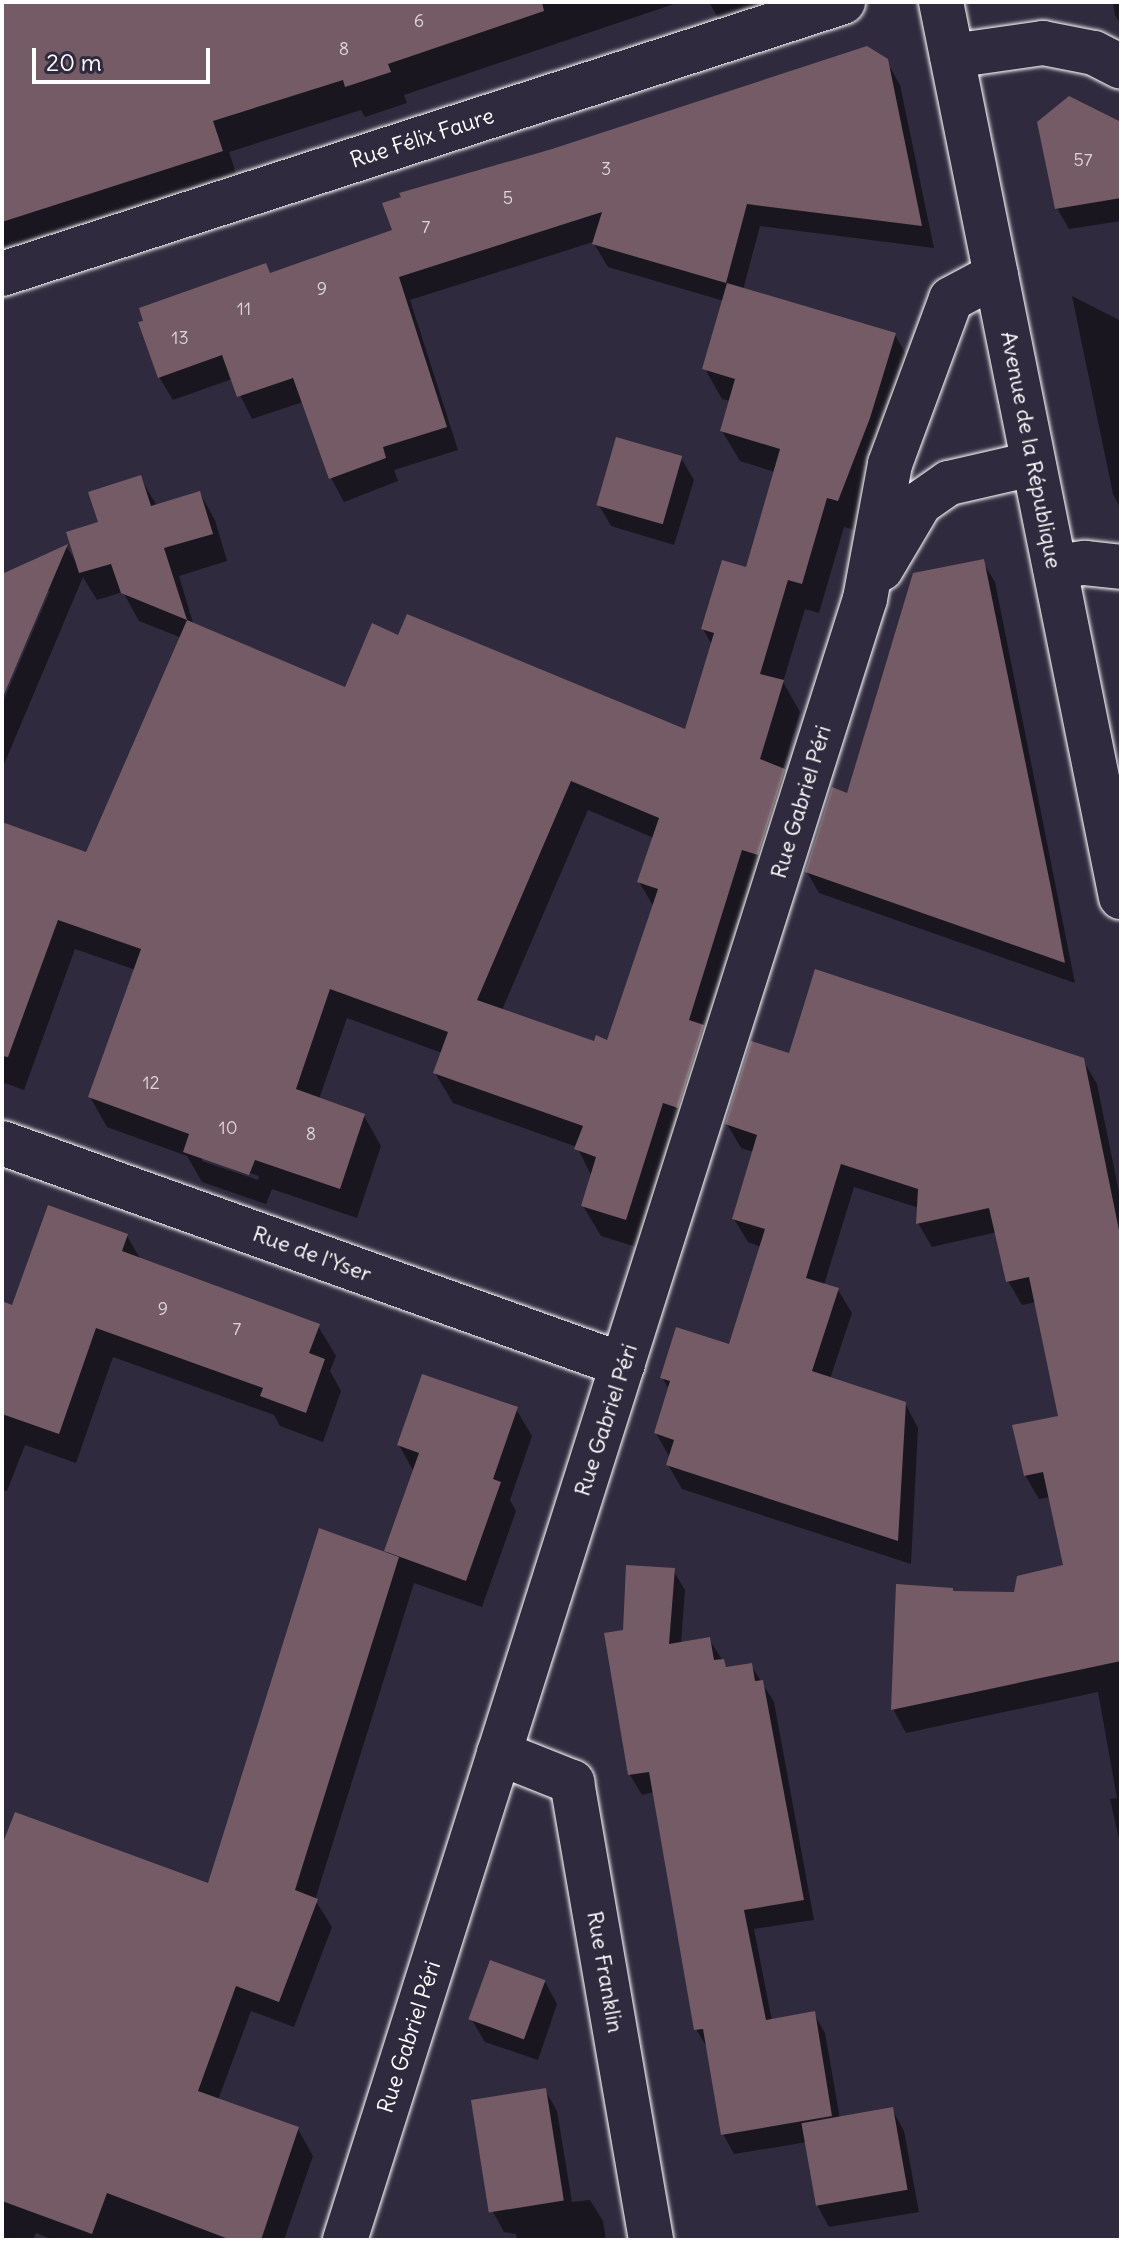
<!DOCTYPE html>
<html>
<head>
<meta charset="utf-8">
<style>
  body { margin:0 }
  #map { position:relative; width:1123px; height:2242px; overflow:hidden; background:#2f2a3d; font-family:Delius,sans-serif }
  div>[style] { position:absolute }
  .shadow>* { inset:0; background:#0007 }
  .building>* { inset:0; background:#745b65; transform-origin:0 0 }
  .roads { filter:drop-shadow(0 0 2px #fff) drop-shadow(0 0 2px #fff) }
  .minor>* { height:44px; margin:-22px; padding:0 22px; transform-origin:22px; border-radius:22px; background:#2f2a3d }
  .major>* { height:44px; margin:-22px; padding:0 22px; transform-origin:22px; border-radius:22px; background:#2f2a3d }
  span { translate:-50% -50%; white-space:nowrap; text-align:center; line-height:1.15; -webkit-text-stroke:7px #2f2a3d; paint-order:stroke }
  .number-label { font-size:18px; color:#dcd6d8 }
  .number-label span { -webkit-text-stroke-width:0 }
  .street-label { font-size:22px; color:#fff }
  .frame { position:absolute; inset:0; border:4px solid #fff; pointer-events:none }
  .scale { position:absolute; left:32px; top:48px; width:178px; height:36px; box-sizing:border-box; border:4px solid #fff; border-top:0; padding-left:10px; font-size:24px; line-height:28px; white-space:nowrap; color:#fff; -webkit-text-stroke:6px #2f2a3d; paint-order:stroke }
</style>
</head>
<body>
<div id="map">
  <div class="shadow">
    <div style="clip-path:polygon(2px 2px,680px 2px,404px 95px,407px 103px,365px 117px,361px 110px,229px 152px,239px 183px,2px 268px)"></div>
    <div style="clip-path:polygon(709px 2px,828px 2px,727px 34px)"></div>
    <div style="clip-path:polygon(1113px 2px,1121px 2px,1121px 25px,1115px 15px)"></div>
    <div style="clip-path:polygon(evenodd,886px 60px,900px 85px,934px 248px,760px 226px,743px 290px,895px 335px,912px 365px,887px 449px,855px 530px,844px 527px,819px 613px,805px 609px,783px 682px,800px 712px,783px 769px,801px 801px,643px 1249px,601px 1236px,583px 1206px,592px 1177px,577px 1147px,453px 1103px,435px 1073px,442px 1053px,347px 1018px,319px 1099px,364px 1116px,381px 1146px,357px 1218px,272px 1189px,266px 1204px,202px 1182px,187px 1156px,107px 1127px,90px 1097px,136px 970px,75px 949px,24px 1090px,2px 1082px,2px 824px,87px 855px,182px 638px,139px 621px,123px 592px,97px 600px,83px 577px,2px 769px,2px 704px,50px 591px,46px 591px,2px 694px,2px 576px,67px 547px,76px 562px,100px 523px,140px 477px,157px 506px,200px 493px,215px 520px,227px 561px,179px 576px,194px 626px,346px 690px,399px 637px,687px 732px,712px 645px,703px 629px,747px 569px,775px 472px,740px 461px,722px 431px,731px 401px,722px 399px,705px 369px,724px 301px,608px 267px,593px 242px,410px 300px,458px 450px,394px 470px,398px 481px,344px 502px,331px 478px,303px 402px,252px 419px,232px 379px,173px 400px,159px 377px,270px 274px,886px 60px,588px 810px,654px 838px,639px 882px,654px 907px,608px 1042px,596px 1044px,502px 1010px,588px 810px,886px 60px,202px 1156px,259px 1176px,258px 1180px,202px 1161px,202px 1156px)"></div>
    <div style="clip-path:polygon(1121px 124px,1121px 221px,1069px 229px,1057px 208px)"></div>
    <div style="clip-path:polygon(1072px 296px,1121px 321px,1121px 509px,1113px 494px)"></div>
    <div style="clip-path:polygon(681px 458px,694px 480px,674px 545px,611px 526px,599px 505px)"></div>
    <div style="clip-path:polygon(982px 561px,995px 582px,1075px 983px,819px 893px,807px 872px)"></div>
    <div style="clip-path:polygon(790px 1055px,1083px 1060px,1097px 1084px,1121px 1202px,1121px 1848px,1110px 1799px,1117px 1798px,1098px 1692px,906px 1733px,893px 1709px,954px 1593px,1015px 1594px,1065px 1567px,1050px 1497px,1039px 1499px,1025px 1475px,1061px 1418px,1036px 1302px,1022px 1305px,1008px 1281px,997px 1232px,932px 1247px,918px 1223px,919px 1208px,854px 1187px,824px 1285px,838px 1290px,852px 1313px,830px 1379px,905px 1403px,918px 1428px,911px 1564px,682px 1489px,668px 1465px,670px 1458px,656px 1433px,669px 1390px,662px 1377px,730px 1346px,761px 1247px,748px 1242px,734px 1219px,754px 1152px,741px 1148px,727px 1124px)"></div>
    <div style="clip-path:polygon(127px 1236px,141px 1260px,318px 1326px,336px 1356px,330px 1371px,341px 1391px,323px 1442px,280px 1426px,274px 1415px,113px 1357px,76px 1463px,25px 1445px,7px 1491px,2px 1490px,2px 1303px,13px 1307px)"></div>
    <div style="clip-path:polygon(516px 1409px,532px 1436px,510px 1500px,516px 1511px,482px 1607px,414px 1583px,315px 1900px,332px 1927px,294px 2027px,251px 2011px,218px 2100px,298px 2129px,313px 2156px,284px 2240px,54px 2240px,36px 2233px,33px 2240px,2px 2240px,2px 1851px,209px 1886px,389px 1555px,386px 1551px,414px 1472px,399px 1445px)"></div>
    <div style="clip-path:polygon(673px 1570px,685px 1590px,681px 1644px,709px 1639px,728px 1669px,751px 1665px,774px 1702px,814px 1920px,754px 1929px,772px 2021px,814px 2014px,825px 2033px,840px 2119px,892px 2109px,904px 2131px,919px 2212px,829px 2227px,817px 2205px,807px 2142px,734px 2154px,723px 2134px,708px 2049px,696px 2029px,654px 1792px,642px 1795px,630px 1775px,606px 1635px,625px 1632px)"></div>
    <div style="clip-path:polygon(545px 1982px,557px 2004px,538px 2060px,485px 2042px,472px 2020px)"></div>
    <div style="clip-path:polygon(545px 2090px,557px 2111px,572px 2202px,590px 2200px,603px 2221px,606px 2240px,517px 2240px,516px 2234px,504px 2232px,492px 2210px)"></div>
  </div>
  <div class="building">
    <div style="clip-path:polygon(2px 2px,542px 2px,544px 11px,388px 64px,391px 72px,345px 87px,343px 80px,213px 121px,223px 151px,2px 222px)"></div>
    <div style="clip-path:polygon(867px 46px,888px 59px,922px 226px,747px 204px,726px 283px,592px 244px,602px 212px,399px 277px,447px 427px,383px 447px,386px 458px,329px 479px,293px 378px,237px 397px,222px 355px,158px 378px,138px 322px,143px 321px,139px 308px,266px 263px,270px 273px,392px 230px,382px 203px,401px 197px,399px 193px,552px 149px)"></div>
    <div style="clip-path:polygon(1069px 96px,1121px 122px,1121px 198px,1055px 209px,1037px 122px)"></div>
    <div style="clip-path:polygon(evenodd,727px 283px,896px 333px,870px 418px,838px 501px,827px 498px,802px 584px,788px 580px,760px 674px,784px 680px,760px 759px,785px 769px,758px 855px,742px 850px,689px 1020px,704px 1025px,678px 1108px,663px 1103px,626px 1220px,581px 1206px,596px 1157px,574px 1149px,583px 1126px,433px 1073px,448px 1032px,330px 989px,296px 1089px,365px 1114px,340px 1189px,255px 1160px,249px 1175px,183px 1152px,189px 1134px,88px 1097px,141px 949px,58px 920px,8px 1057px,2px 1056px,2px 822px,86px 852px,187px 620px,345px 687px,372px 623px,398px 635px,407px 614px,685px 729px,714px 633px,701px 629px,722px 560px,746px 567px,780px 449px,720px 431px,735px 379px,702px 369px,727px 283px,571px 781px,659px 818px,637px 882px,658px 889px,607px 1040px,596px 1035px,594px 1041px,477px 1000px,571px 781px)"></div>
    <div style="left:616px;top:437px;width:69px;height:71px;rotate:16deg"></div>
    <div style="clip-path:polygon(141px 475px,151px 506px,200px 491px,213px 534px,164px 548px,187px 620px,121px 593px,111px 564px,79px 573px,66px 532px,98px 522px,88px 492px)"></div>
    <div style="clip-path:polygon(68px 544px,2px 699px,2px 574px)"></div>
    <div style="clip-path:polygon(984px 559px,1052px 893px,1065px 963px,805px 872px,832px 787px,847px 793px,913px 573px)"></div>
    <div style="clip-path:polygon(815px 969px,1084px 1058px,1121px 1240px,1121px 1661px,891px 1710px,896px 1584px,953px 1588px,953px 1591px,1014px 1592px,1017px 1576px,1063px 1565px,1043px 1472px,1024px 1476px,1012px 1425px,1058px 1416px,1029px 1277px,1006px 1282px,989px 1208px,916px 1224px,918px 1189px,841px 1164px,806px 1278px,839px 1288px,812px 1371px,906px 1402px,898px 1541px,666px 1465px,674px 1440px,654px 1433px,670px 1381px,660px 1378px,676px 1327px,729px 1344px,765px 1229px,732px 1219px,757px 1135px,725px 1124px,751px 1041px,789px 1053px)"></div>
    <div style="clip-path:polygon(48px 1205px,128px 1234px,122px 1251px,320px 1324px,309px 1353px,325px 1359px,306px 1413px,260px 1396px,263px 1388px,96px 1328px,59px 1434px,2px 1414px,2px 1301px,12px 1305px)"></div>
    <div style="clip-path:polygon(422px 1374px,518px 1407px,493px 1479px,501px 1482px,466px 1581px,384px 1551px,419px 1453px,397px 1445px)"></div>
    <div style="clip-path:polygon(319px 1528px,399px 1557px,295px 1890px,318px 1899px,279px 2002px,236px 1986px,198px 2091px,299px 2127px,261px 2240px,231px 2240px,107px 2193px,92px 2234px,2px 2201px,2px 1845px,15px 1812px,208px 1883px)"></div>
    <div style="clip-path:polygon(626px 1565px,675px 1568px,669px 1644px,710px 1637px,714px 1660px,724px 1659px,726px 1667px,752px 1663px,755px 1681px,763px 1680px,804px 1900px,744px 1910px,766px 2020px,815px 2011px,832px 2116px,721px 2135px,703px 2029px,694px 2030px,649px 1772px,628px 1775px,604px 1633px,623px 1630px)"></div>
    <div style="left:490px;top:1960px;width:59px;height:63px;rotate:20deg"></div>
    <div style="left:546px;top:2088px;width:114px;height:76px;rotate:81deg"></div>
    <div style="left:893px;top:2107px;width:84px;height:93px;rotate:80deg"></div>
  </div>
  <div class="roads">
    <div class="minor">
      <div style="left:952px;top:56px;width:92px;rotate:-8.1deg"></div>
      <div style="left:1043px;top:43px;width:52px;rotate:11.1deg"></div>
      <div style="left:1094px;top:53px;width:30px;rotate:27deg"></div>
      <div style="left:2px;top:274px;width:884px;rotate:-17.92deg"></div>
      <div style="left:1055px;top:567px;width:30px;rotate:-8deg"></div>
      <div style="left:1085px;top:563px;width:36px;rotate:6deg"></div>
      <div style="left:881px;top:569px;width:77px;rotate:-59.4deg"></div>
      <div style="left:920px;top:503px;width:35px;rotate:-35deg"></div>
      <div style="left:949px;top:483px;width:85px;rotate:-12.9deg"></div>
      <div style="left:2px;top:1143px;width:659px;rotate:19.67deg"></div>
      <div style="left:499px;top:1753px;width:79px;rotate:21.7deg"></div>
      <div style="left:572px;top:1782px;width:465px;rotate:80.2deg"></div>
      <div style="left:345px;top:2240px;width:1721px;rotate:-72.42deg"></div>
      <div style="left:865px;top:599px;width:137px;rotate:-79.5deg"></div>
      <div style="left:890px;top:464px;width:176px;rotate:-69.7deg"></div>
      <div style="left:951px;top:299px;width:51px;rotate:-28.1deg"></div>
    </div>
    <div class="major">
      <div style="left:941px;top:2px;width:913px;rotate:78.63deg"></div>
    </div>
  </div>
  <div class="number-label">
    <span style="left:419px;top:21px">6</span>
    <span style="left:344px;top:49px">8</span>
    <span style="left:1083px;top:160px">57</span>
    <span style="left:606px;top:169px">3</span>
    <span style="left:508px;top:198px">5</span>
    <span style="left:426px;top:227px">7</span>
    <span style="left:322px;top:289px">9</span>
    <span style="left:244px;top:309px">11</span>
    <span style="left:180px;top:338px">13</span>
    <span style="left:151px;top:1083px">12</span>
    <span style="left:228px;top:1128px">10</span>
    <span style="left:311px;top:1134px">8</span>
    <span style="left:163px;top:1309px">9</span>
    <span style="left:237px;top:1329px">7</span>
  </div>
  <div class="street-label">
    <span style="left:422px;top:138px;rotate:-18deg">Rue Félix Faure</span>
    <span style="left:1031px;top:450px;rotate:79deg">Avenue de la République</span>
    <span style="left:801px;top:802px;rotate:-73deg">Rue Gabriel Péri</span>
    <span style="left:312px;top:1254px;rotate:20deg">Rue de l'Yser</span>
    <span style="left:606px;top:1420px;rotate:-72deg">Rue Gabriel Péri</span>
    <span style="left:605px;top:1972px;rotate:80deg">Rue Franklin</span>
    <span style="left:409px;top:2037px;rotate:-72deg">Rue Gabriel Péri</span>
  </div>
  <div class="frame"></div>
  <div class="scale">20 m</div>
</div>
</body>
</html>
